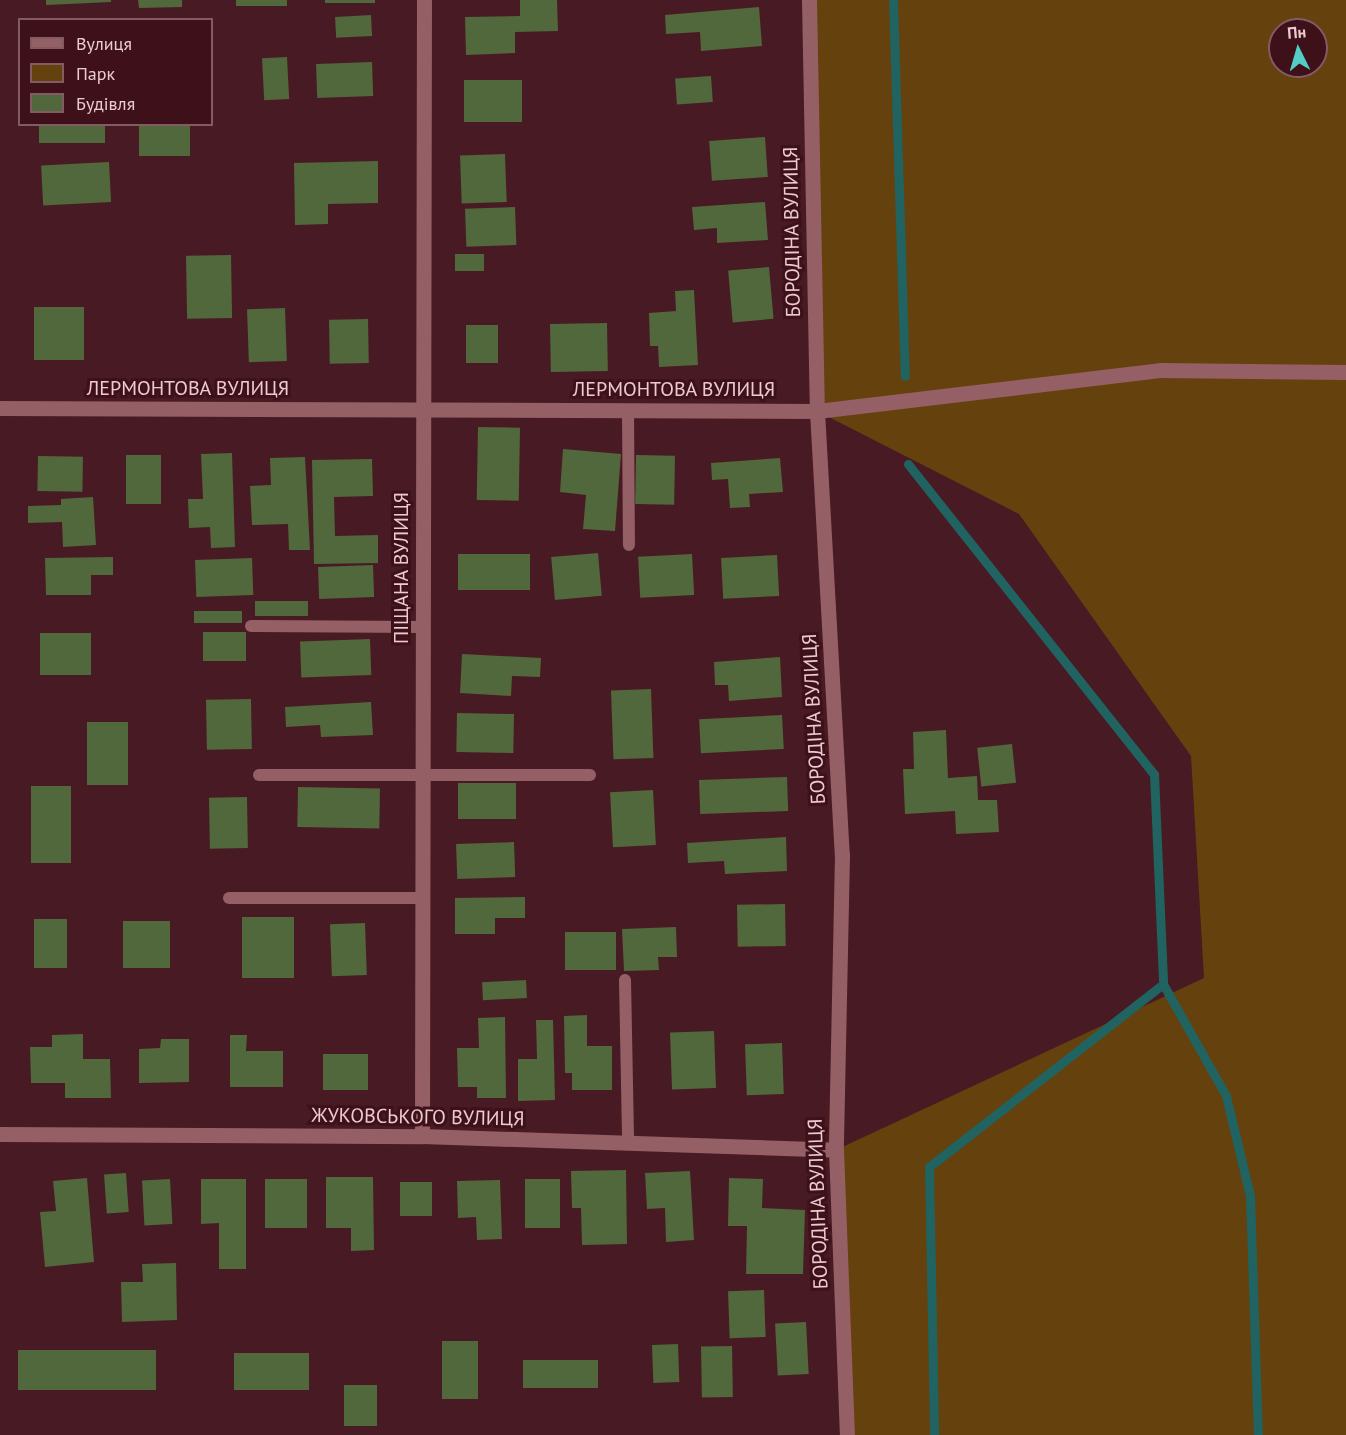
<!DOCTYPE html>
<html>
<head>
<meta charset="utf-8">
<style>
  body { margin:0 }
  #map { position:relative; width:1346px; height:1435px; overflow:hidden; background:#481a23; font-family:"PT Sans",sans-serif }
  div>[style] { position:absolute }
  .green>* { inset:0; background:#65410e }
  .stream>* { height:9px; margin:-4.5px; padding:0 4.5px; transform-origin:4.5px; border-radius:4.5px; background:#206360 }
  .building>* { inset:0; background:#51673c; transform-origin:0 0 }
  .lane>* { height:12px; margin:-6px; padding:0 6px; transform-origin:6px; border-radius:6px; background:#955f66 }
  .street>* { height:15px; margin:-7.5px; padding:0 7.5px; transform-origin:7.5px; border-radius:7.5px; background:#955f66 }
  span { translate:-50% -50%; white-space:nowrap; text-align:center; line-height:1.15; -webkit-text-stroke:6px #3d101a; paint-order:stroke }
  .street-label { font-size:20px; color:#ebcbcf }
  .legend { position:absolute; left:18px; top:18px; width:195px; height:108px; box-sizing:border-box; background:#3d101a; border:2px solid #835b62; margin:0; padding:8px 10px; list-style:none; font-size:18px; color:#ebcbcf }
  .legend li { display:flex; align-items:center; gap:12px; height:30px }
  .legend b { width:30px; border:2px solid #835b62 }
  .north { position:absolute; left:1268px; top:18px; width:60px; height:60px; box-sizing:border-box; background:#3d101a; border:2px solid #835b62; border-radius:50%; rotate:355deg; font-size:16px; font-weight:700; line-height:24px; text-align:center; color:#ebcbcf }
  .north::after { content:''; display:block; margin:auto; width:21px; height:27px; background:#54cdc7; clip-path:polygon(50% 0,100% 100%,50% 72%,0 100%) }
</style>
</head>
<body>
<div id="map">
  <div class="green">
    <div style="clip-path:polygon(evenodd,809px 0,1346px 0,1346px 1435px,848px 1435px,836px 1150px,1204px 978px,1191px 756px,1019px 514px,817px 411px,809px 0,1280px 30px,1316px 30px,1316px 66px,1280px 66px,1280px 30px)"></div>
  </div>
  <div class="stream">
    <div style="left:893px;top:0;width:376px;rotate:88.2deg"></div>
    <div style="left:908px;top:464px;width:396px;rotate:51.6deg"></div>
    <div style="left:1154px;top:774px;width:210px;rotate:87.5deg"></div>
    <div style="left:1163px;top:984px;width:297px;rotate:142deg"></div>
    <div style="left:929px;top:1167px;width:268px;rotate:88.9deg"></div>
    <div style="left:1163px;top:984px;width:129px;rotate:60.6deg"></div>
    <div style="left:1226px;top:1096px;width:103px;rotate:76.5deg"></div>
    <div style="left:1250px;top:1196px;width:239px;rotate:88.1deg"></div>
  </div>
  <div class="building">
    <div style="clip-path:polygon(46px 0,111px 0,111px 2px,46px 5px)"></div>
    <div style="clip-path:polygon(138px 0,182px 0,182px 7px,139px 8px)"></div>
    <div style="left:236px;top:0;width:51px;height:6px"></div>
    <div style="left:325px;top:0;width:50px;height:3px"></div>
    <div style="clip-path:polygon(520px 0,557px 0,558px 31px,515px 32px,515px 53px,466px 55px,465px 17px,520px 16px)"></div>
    <div style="clip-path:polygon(759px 7px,762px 46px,701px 51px,700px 32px,666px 34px,665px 15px)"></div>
    <div style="left:371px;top:15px;width:21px;height:36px;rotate:87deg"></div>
    <div style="left:287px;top:57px;width:42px;height:25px;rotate:87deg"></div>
    <div style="left:372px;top:62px;width:34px;height:56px;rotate:88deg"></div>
    <div style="left:711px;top:76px;width:26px;height:36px;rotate:86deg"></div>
    <div style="left:522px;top:80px;width:42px;height:58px;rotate:90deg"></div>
    <div style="left:39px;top:124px;width:66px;height:19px"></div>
    <div style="left:139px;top:124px;width:51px;height:32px"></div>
    <div style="left:765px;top:137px;width:40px;height:56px;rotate:86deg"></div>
    <div style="left:505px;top:154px;width:48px;height:45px;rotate:88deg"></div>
    <div style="clip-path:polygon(378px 161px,378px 203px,328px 204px,328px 224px,295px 225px,294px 163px)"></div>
    <div style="left:109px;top:162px;width:40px;height:68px;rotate:87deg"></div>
    <div style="clip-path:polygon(765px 202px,768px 240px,717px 243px,717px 228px,694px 230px,692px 207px)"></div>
    <div style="left:515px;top:207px;width:38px;height:50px;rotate:88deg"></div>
    <div style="left:484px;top:254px;width:17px;height:29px;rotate:90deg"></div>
    <div style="left:231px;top:255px;width:63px;height:45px;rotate:89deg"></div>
    <div style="left:769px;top:267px;width:52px;height:41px;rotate:85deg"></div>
    <div style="clip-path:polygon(694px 290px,698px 365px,659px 367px,658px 346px,650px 346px,649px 313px,676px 311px,675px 291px)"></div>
    <div style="left:84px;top:307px;width:53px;height:50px;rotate:90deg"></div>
    <div style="left:285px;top:308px;width:53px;height:38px;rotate:88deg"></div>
    <div style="left:368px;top:319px;width:44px;height:39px;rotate:89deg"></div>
    <div style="left:607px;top:323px;width:48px;height:57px;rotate:89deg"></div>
    <div style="left:466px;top:325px;width:32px;height:38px"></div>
    <div style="left:478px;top:427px;width:42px;height:73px;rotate:1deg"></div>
    <div style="clip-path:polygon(563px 449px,621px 454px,615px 531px,583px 529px,586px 495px,560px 492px)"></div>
    <div style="clip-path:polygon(232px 453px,235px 547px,211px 548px,210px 527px,189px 528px,188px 499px,203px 499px,201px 454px)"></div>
    <div style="left:126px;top:455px;width:35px;height:49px"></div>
    <div style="left:636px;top:455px;width:39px;height:49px;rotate:1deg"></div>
    <div style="left:38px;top:456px;width:45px;height:35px;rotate:1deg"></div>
    <div style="clip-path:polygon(305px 457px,310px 550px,289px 550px,288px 524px,252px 525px,250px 486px,271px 485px,270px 458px)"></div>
    <div style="clip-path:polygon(780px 458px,783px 492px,749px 494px,750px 507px,730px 508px,728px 479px,712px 480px,711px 463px)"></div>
    <div style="clip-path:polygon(372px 459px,373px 496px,334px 497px,335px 536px,378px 535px,378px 563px,314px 564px,312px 460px)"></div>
    <div style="clip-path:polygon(93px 497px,96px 545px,63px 547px,62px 522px,28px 523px,28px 506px,61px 505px,61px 499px)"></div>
    <div style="left:598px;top:553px;width:43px;height:47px;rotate:85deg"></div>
    <div style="left:458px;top:554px;width:72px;height:36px"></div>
    <div style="left:692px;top:554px;width:41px;height:54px;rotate:87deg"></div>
    <div style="left:777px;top:555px;width:41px;height:56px;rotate:87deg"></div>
    <div style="clip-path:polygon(113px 557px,113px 575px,91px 575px,91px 595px,46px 595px,45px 558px)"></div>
    <div style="left:252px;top:558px;width:37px;height:57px;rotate:88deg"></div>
    <div style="left:373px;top:565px;width:32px;height:55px;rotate:88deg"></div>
    <div style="left:255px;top:601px;width:53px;height:15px"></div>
    <div style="left:242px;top:611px;width:12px;height:48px;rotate:90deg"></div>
    <div style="left:203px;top:632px;width:43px;height:29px"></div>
    <div style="left:40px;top:633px;width:51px;height:42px"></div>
    <div style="left:370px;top:639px;width:36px;height:70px;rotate:88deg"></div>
    <div style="clip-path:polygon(462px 654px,541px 658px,540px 677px,512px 676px,511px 696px,460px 693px)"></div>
    <div style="clip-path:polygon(780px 657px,782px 697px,729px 701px,728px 685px,715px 685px,714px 662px)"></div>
    <div style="left:651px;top:689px;width:69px;height:40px;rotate:88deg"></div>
    <div style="left:251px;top:699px;width:50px;height:45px;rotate:89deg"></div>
    <div style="clip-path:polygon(371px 702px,373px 735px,321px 737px,320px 725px,286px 727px,285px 707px)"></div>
    <div style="left:457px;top:713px;width:57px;height:39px;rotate:1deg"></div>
    <div style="left:782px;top:715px;width:34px;height:83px;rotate:87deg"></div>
    <div style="left:87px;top:722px;width:41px;height:63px"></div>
    <div style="clip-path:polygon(946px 730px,948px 778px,977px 776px,978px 800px,997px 800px,999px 832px,956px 834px,955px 811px,905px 814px,903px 769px,914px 769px,913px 732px)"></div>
    <div style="left:1012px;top:744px;width:39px;height:35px;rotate:84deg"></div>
    <div style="left:787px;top:777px;width:34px;height:88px;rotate:88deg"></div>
    <div style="left:516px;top:783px;width:36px;height:58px;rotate:90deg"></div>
    <div style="left:31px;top:786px;width:40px;height:77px"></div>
    <div style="left:298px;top:787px;width:82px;height:40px;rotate:1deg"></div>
    <div style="left:653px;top:790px;width:55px;height:43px;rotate:87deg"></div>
    <div style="left:247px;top:797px;width:51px;height:38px;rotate:89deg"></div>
    <div style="clip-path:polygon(786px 837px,787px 871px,725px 874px,724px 861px,688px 863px,687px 843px)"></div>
    <div style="left:514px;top:842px;width:35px;height:58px;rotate:88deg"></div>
    <div style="clip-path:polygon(525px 897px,525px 918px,495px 918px,495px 934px,455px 934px,455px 898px)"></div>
    <div style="left:785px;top:904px;width:42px;height:48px;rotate:89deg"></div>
    <div style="left:242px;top:917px;width:52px;height:61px"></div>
    <div style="left:34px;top:919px;width:33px;height:49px"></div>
    <div style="left:123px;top:921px;width:47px;height:47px"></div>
    <div style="left:365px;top:923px;width:52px;height:35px;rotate:88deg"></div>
    <div style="clip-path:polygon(676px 927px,677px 957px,658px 957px,659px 970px,624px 971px,622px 929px)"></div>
    <div style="left:565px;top:932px;width:51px;height:38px"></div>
    <div style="left:526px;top:980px;width:18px;height:44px;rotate:87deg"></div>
    <div style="clip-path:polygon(587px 1015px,587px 1046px,612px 1046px,612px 1090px,572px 1090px,572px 1073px,565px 1073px,564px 1016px)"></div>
    <div style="clip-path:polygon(505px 1017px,506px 1098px,477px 1098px,477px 1087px,458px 1087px,457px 1048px,479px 1048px,478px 1018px)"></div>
    <div style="clip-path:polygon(536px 1020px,553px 1020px,555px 1100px,518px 1101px,518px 1059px,537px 1059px)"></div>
    <div style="left:714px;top:1031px;width:57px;height:44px;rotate:88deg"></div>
    <div style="clip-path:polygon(83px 1034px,83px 1059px,110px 1059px,111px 1098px,65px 1098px,65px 1083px,31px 1083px,30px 1047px,52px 1047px,52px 1035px)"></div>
    <div style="clip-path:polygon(230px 1035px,247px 1035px,246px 1051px,283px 1051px,283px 1087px,230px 1087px)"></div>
    <div style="clip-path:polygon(161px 1039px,189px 1039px,189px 1082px,139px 1083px,139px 1049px,160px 1048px)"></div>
    <div style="left:782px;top:1043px;width:51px;height:37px;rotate:88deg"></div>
    <div style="left:323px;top:1054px;width:45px;height:36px"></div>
    <div style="clip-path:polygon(626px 1170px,627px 1244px,582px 1245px,581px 1208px,572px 1208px,571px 1171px)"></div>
    <div style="clip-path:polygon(690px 1171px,694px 1240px,666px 1242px,665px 1208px,647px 1209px,645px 1173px)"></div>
    <div style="left:126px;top:1173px;width:39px;height:22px;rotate:86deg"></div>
    <div style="clip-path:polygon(326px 1177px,373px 1177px,374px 1250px,351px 1251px,351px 1228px,326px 1228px)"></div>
    <div style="clip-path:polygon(87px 1178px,94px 1262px,45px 1267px,40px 1212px,56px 1211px,53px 1181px)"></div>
    <div style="clip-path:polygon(729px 1178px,763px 1179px,762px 1208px,805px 1210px,803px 1274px,746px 1274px,747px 1226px,728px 1226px)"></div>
    <div style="left:170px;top:1179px;width:45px;height:28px;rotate:87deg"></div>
    <div style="clip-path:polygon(201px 1179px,246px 1179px,246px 1269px,219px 1269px,219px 1223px,201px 1224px)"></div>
    <div style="left:265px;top:1179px;width:42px;height:49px"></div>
    <div style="left:525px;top:1179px;width:35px;height:49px"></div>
    <div style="clip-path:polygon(500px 1180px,502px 1239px,477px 1240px,476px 1217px,458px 1218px,457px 1181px)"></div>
    <div style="left:400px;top:1182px;width:32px;height:34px"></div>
    <div style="clip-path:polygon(176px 1263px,177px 1320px,122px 1322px,121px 1282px,143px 1282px,142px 1264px)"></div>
    <div style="left:764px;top:1290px;width:47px;height:36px;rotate:88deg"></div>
    <div style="left:806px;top:1322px;width:52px;height:31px;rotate:87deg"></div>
    <div style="left:442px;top:1341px;width:36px;height:58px"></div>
    <div style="left:678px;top:1344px;width:38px;height:26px;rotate:88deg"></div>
    <div style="left:732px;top:1346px;width:51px;height:31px;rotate:89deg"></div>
    <div style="left:18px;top:1350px;width:138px;height:40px"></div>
    <div style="left:234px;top:1353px;width:75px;height:37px"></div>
    <div style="left:598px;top:1360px;width:28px;height:75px;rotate:90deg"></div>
    <div style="left:344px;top:1385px;width:33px;height:41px"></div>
  </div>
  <div class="lane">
    <div style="left:628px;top:410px;width:135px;rotate:89.6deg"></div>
    <div style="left:251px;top:626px;width:171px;rotate:0.3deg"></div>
    <div style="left:259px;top:775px;width:331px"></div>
    <div style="left:229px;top:898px;width:193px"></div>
    <div style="left:625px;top:980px;width:163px;rotate:88.9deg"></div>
  </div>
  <div class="street">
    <div style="left:809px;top:0;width:411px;rotate:88.9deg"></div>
    <div style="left:817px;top:411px;width:445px;rotate:86.8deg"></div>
    <div style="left:842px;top:855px;width:295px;rotate:91.2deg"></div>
    <div style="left:836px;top:1150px;width:285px;rotate:87.8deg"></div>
    <div style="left:0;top:408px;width:817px;rotate:0.21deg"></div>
    <div style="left:817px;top:411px;width:345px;rotate:-6.8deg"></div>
    <div style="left:1160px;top:370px;width:186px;rotate:0.6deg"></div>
    <div style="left:0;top:1134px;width:422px;rotate:0.3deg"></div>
    <div style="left:422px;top:1136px;width:414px;rotate:1.9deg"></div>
    <div style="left:422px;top:1136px;width:1136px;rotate:-89.9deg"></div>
  </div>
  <div class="street-label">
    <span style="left:792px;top:232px;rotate:-91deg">БОРОДІНА ВУЛИЦЯ</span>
    <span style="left:188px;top:388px">ЛЕРМОНТОВА ВУЛИЦЯ</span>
    <span style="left:674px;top:389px">ЛЕРМОНТОВА ВУЛИЦЯ</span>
    <span style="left:401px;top:568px;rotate:-90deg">ПІЩАНА ВУЛИЦЯ</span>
    <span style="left:814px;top:719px;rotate:-93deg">БОРОДІНА ВУЛИЦЯ</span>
    <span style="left:418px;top:1117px;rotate:1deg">ЖУКОВСЬКОГО ВУЛИЦЯ</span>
    <span style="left:818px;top:1204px;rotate:-92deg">БОРОДІНА ВУЛИЦЯ</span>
  </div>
  <ul class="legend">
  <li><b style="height:8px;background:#955f66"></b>Вулиця</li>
  <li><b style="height:16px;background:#65410e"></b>Парк</li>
  <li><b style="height:16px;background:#51673c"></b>Будівля</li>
  </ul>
  <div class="north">Пн</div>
</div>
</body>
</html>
